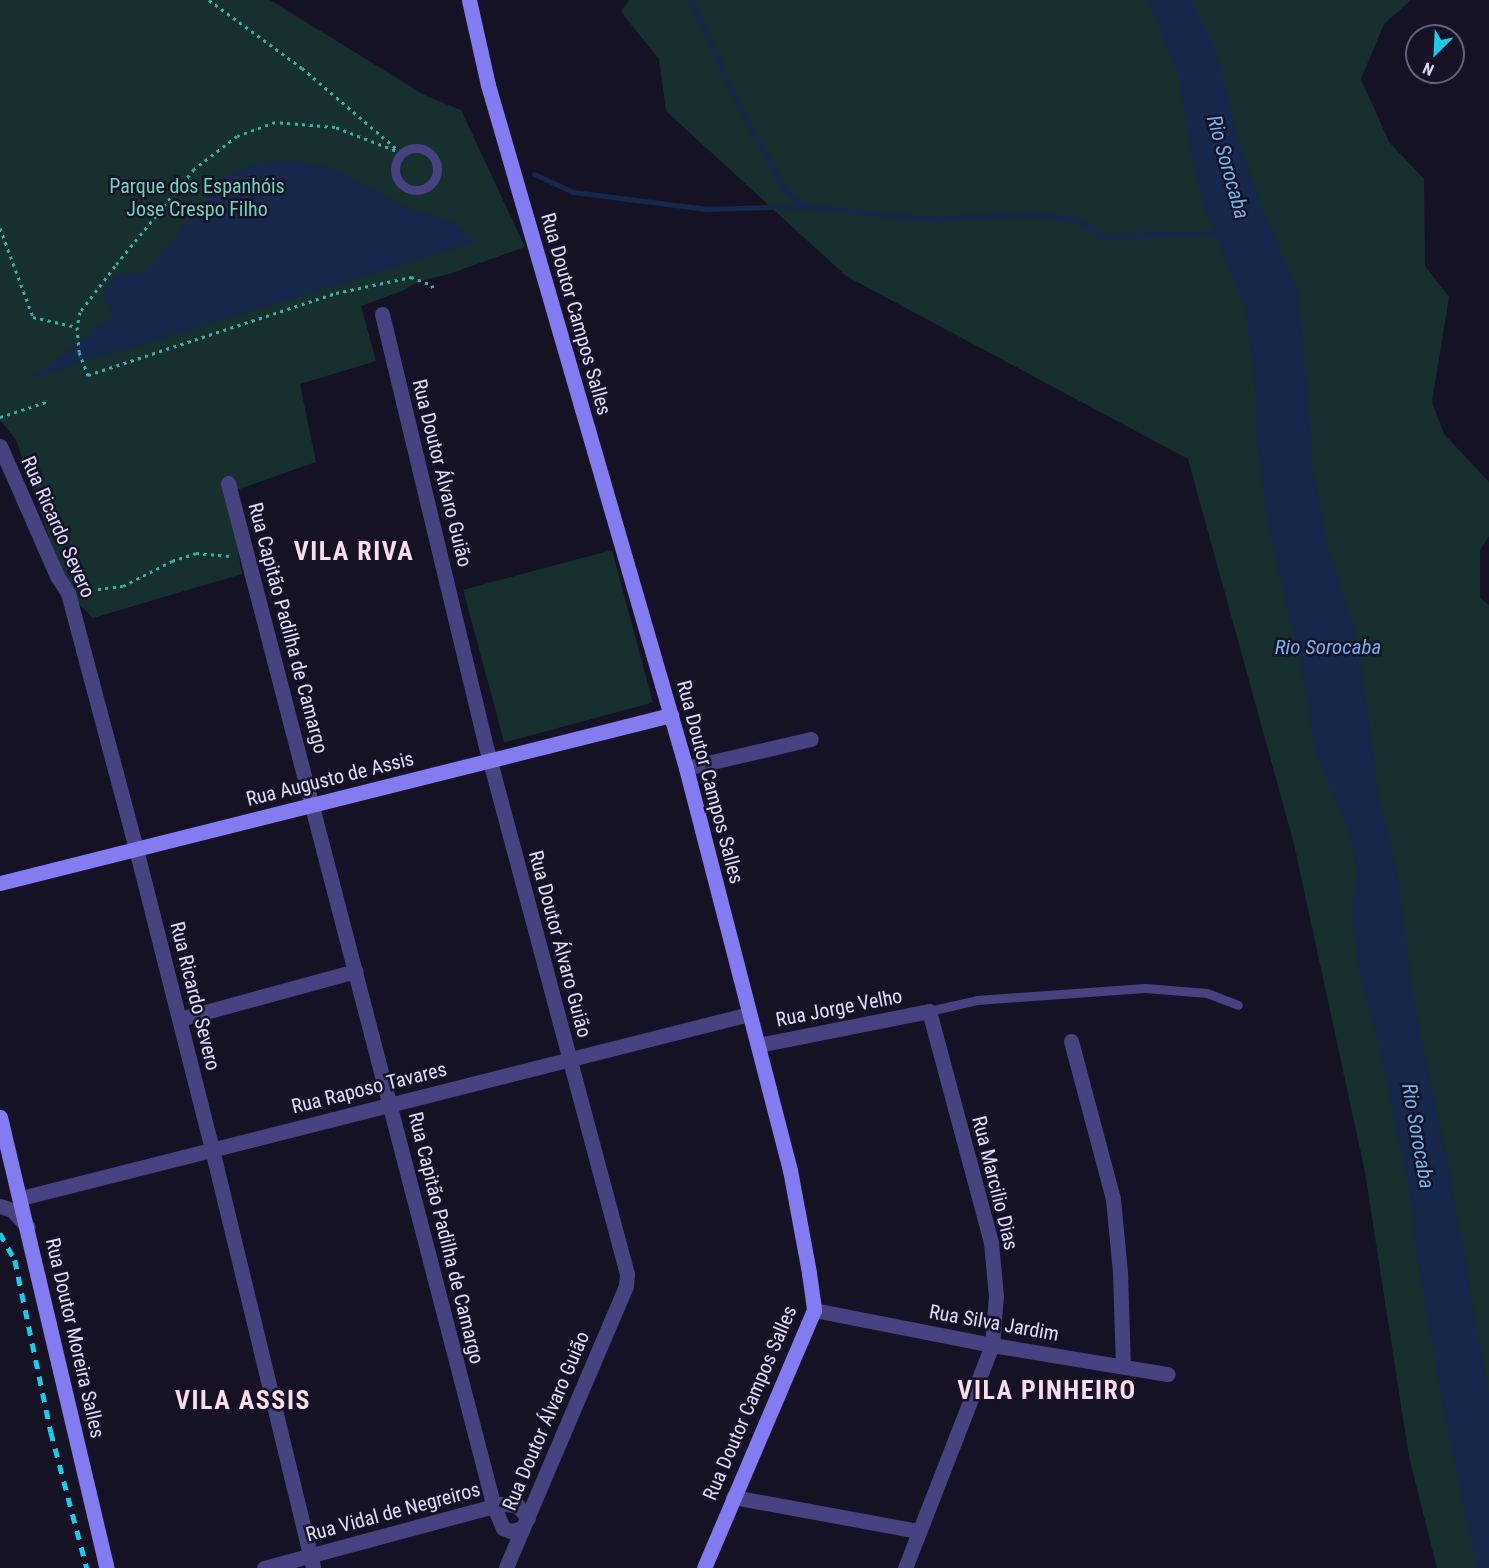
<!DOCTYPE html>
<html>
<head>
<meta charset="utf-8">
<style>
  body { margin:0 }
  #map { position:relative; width:1489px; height:1568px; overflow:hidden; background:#161226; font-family:"Roboto Condensed",sans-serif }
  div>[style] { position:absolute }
  .green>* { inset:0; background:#162f2f; transform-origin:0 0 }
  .water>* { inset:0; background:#16294c }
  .stream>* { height:5px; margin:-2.5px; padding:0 2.5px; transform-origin:2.5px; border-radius:2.5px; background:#16294c }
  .path>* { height:3px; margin-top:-1.5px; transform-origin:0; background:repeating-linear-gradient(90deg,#3dadaa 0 3px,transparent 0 7.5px) }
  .service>* { height:9px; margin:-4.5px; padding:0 4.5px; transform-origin:4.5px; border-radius:4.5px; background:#474280 }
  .service>.ring { margin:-4.5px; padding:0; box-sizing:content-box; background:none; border:9px solid #474280; border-radius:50% }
  .minor>* { height:15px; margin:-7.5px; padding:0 7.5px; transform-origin:7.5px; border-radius:7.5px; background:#474280 }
  .tertiary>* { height:15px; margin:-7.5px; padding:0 7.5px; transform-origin:7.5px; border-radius:7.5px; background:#474280 }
  .secondary>* { height:15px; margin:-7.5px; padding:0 7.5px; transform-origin:7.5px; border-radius:7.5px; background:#837cf1 }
  .rail>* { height:4.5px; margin-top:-2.25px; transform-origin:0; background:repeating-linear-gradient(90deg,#1ccbe7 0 9px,transparent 0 17px) }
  span { translate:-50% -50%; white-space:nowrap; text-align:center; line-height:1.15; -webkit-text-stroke:5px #161226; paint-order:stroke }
  .park-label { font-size:20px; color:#6ed4be }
  .street-label { font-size:20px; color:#e0dbfb }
  .water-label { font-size:21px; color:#74b3f0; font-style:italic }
  .district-label { font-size:26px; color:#fbddef; font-weight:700; letter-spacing:1.5px }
  .north { position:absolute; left:1405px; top:24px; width:60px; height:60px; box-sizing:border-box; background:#161226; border:2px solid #67627b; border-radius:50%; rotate:204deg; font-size:16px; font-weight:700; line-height:24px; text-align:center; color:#e0dbfb }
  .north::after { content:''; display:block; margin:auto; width:21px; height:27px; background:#1ccbe7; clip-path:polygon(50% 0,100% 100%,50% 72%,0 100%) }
</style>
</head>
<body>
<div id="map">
  <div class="green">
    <div style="clip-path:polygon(0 0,270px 0,426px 96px,461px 110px,525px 247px,449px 274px,420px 281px,402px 291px,361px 306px,376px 361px,300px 384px,316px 462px,228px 493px,242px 574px,93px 618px,68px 593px,16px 440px,0 420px)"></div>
    <div style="clip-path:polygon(629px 0,1411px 0,1384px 24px,1361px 79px,1389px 142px,1424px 179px,1425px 266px,1449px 297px,1432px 402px,1444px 434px,1489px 482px,1489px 536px,1480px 550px,1480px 598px,1489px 605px,1489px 1568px,1437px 1568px,1409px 1457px,1365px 1172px,1294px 844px,1188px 459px,846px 276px,666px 111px,659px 59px,621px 12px)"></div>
    <div style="left:612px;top:550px;width:158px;height:154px;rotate:75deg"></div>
  </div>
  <div class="water">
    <div style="clip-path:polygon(1146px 0,1191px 0,1214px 46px,1242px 153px,1270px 227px,1298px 290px,1313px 470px,1325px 535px,1357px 639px,1379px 798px,1396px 869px,1415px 1009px,1445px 1150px,1489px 1396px,1489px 1568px,1477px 1568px,1444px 1411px,1417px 1256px,1410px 1191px,1378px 1041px,1359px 969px,1352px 916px,1357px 872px,1348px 828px,1315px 751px,1303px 674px,1268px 525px,1257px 441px,1255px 381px,1245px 307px,1206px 211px,1193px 166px,1179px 77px,1151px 6px)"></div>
    <div style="clip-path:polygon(295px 161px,329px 168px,410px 209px,450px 221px,476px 242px,32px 378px,113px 315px,102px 294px,116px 275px,147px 271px,223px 178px,261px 162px)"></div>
  </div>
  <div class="stream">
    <div style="left:691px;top:0;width:102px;rotate:65.7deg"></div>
    <div style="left:733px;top:93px;width:108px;rotate:62.5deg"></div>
    <div style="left:783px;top:189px;width:27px;rotate:39deg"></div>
    <div style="left:534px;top:174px;width:43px;rotate:24.8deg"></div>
    <div style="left:573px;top:192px;width:135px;rotate:7.2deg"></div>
    <div style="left:707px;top:209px;width:97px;rotate:-1.8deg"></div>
    <div style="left:804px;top:206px;width:127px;rotate:5.9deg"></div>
    <div style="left:930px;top:219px;width:103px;rotate:-2.8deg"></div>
    <div style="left:1033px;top:214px;width:44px;rotate:7.8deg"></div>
    <div style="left:1077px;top:220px;width:30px;rotate:33deg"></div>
    <div style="left:1102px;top:236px;width:109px;rotate:-1.6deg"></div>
    <div style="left:1211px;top:233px;width:12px;rotate:31deg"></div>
  </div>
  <div class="path">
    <div style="left:209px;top:0;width:115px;rotate:36.2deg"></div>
    <div style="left:302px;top:68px;width:126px;rotate:40.5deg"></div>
    <div style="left:402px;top:153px;width:72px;rotate:-158.8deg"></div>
    <div style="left:335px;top:127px;width:60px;rotate:-175.2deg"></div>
    <div style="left:275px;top:122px;width:40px;rotate:159.8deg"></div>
    <div style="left:237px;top:136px;width:54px;rotate:142.5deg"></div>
    <div style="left:194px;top:169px;width:125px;rotate:129.2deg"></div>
    <div style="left:115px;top:266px;width:58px;rotate:127.3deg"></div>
    <div style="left:80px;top:312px;width:15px;rotate:101deg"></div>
    <div style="left:77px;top:327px;width:25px;rotate:85deg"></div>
    <div style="left:79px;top:352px;width:25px;rotate:69deg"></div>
    <div style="left:88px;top:375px;width:261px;rotate:-18.3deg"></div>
    <div style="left:336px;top:293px;width:77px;rotate:-12deg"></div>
    <div style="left:411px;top:277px;width:22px;rotate:21deg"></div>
    <div style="left:432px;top:285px;width:7px;rotate:74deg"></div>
    <div style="left:0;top:228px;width:95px;rotate:69.7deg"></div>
    <div style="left:33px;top:317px;width:45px;rotate:12.8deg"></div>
    <div style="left:0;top:417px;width:52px;rotate:-18.1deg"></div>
    <div style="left:83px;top:591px;width:40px;rotate:-7.1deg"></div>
    <div style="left:123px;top:586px;width:55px;rotate:-27deg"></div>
    <div style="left:172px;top:561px;width:25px;rotate:-18deg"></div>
    <div style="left:196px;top:553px;width:34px;rotate:5deg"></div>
  </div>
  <div class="service">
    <div class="ring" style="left:395px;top:148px;width:33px;height:33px"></div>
    <div style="left:929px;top:1011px;width:49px;rotate:-12.9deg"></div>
    <div style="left:977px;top:1000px;width:168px;rotate:-4.1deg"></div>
    <div style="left:1145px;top:988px;width:62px;rotate:4.6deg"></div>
    <div style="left:1207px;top:993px;width:33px;rotate:21deg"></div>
  </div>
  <div class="minor">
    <div style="left:382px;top:314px;width:448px;rotate:76.5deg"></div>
    <div style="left:487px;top:750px;width:542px;rotate:75.04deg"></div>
    <div style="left:627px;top:1274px;width:12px;rotate:95deg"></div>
    <div style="left:626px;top:1286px;width:306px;rotate:113.1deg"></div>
    <div style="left:228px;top:483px;width:1058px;rotate:75.44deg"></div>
    <div style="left:494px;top:1507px;width:23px;rotate:67deg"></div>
    <div style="left:503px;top:1528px;width:9px;rotate:21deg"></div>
    <div style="left:511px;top:1531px;width:12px;rotate:-14deg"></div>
    <div style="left:686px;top:768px;width:128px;rotate:-13.1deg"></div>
    <div style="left:136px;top:849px;width:297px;rotate:75.8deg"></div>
    <div style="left:209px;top:1137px;width:443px;rotate:76.4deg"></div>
    <div style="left:180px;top:1019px;width:182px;rotate:-15.3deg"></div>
    <div style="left:1071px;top:1041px;width:163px;rotate:75.1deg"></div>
    <div style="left:1113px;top:1199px;width:73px;rotate:84.5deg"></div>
    <div style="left:1120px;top:1272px;width:94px;rotate:88.2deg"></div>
    <div style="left:758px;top:1045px;width:174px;rotate:-11.2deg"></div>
    <div style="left:929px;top:1011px;width:240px;rotate:75deg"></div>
    <div style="left:991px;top:1243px;width:53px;rotate:84.6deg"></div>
    <div style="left:996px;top:1296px;width:49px;rotate:94.7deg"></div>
    <div style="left:992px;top:1345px;width:239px;rotate:111.3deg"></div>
    <div style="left:21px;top:1198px;width:751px;rotate:-14.18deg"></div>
    <div style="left:814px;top:1310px;width:181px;rotate:11.1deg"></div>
    <div style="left:992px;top:1345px;width:178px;rotate:9.4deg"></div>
    <div style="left:733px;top:1497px;width:189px;rotate:10.4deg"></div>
    <div style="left:264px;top:1568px;width:246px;rotate:-15.1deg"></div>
    <div style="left:502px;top:1504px;width:15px;rotate:4deg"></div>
    <div style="left:517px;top:1505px;width:17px;rotate:50deg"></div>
  </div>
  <div class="tertiary">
    <div style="left:0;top:446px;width:142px;rotate:66.3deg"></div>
    <div style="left:57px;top:576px;width:20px;rotate:57deg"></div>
    <div style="left:68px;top:593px;width:265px;rotate:75.1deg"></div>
    <div style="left:0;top:1206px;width:13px;rotate:18deg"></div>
    <div style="left:12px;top:1210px;width:23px;rotate:47deg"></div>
  </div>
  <div class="secondary">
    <div style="left:469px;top:0;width:87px;rotate:77.4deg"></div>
    <div style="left:488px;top:85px;width:711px;rotate:73.83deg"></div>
    <div style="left:686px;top:768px;width:415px;rotate:75.5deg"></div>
    <div style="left:790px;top:1170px;width:105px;rotate:79.5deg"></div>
    <div style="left:809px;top:1273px;width:37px;rotate:82deg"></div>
    <div style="left:814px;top:1310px;width:280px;rotate:113.1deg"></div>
    <div style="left:0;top:883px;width:692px;rotate:-14.06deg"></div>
    <div style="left:0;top:1117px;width:464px;rotate:76.7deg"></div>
  </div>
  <div class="rail">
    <div style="left:0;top:1233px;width:31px;rotate:61deg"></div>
    <div style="left:15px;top:1260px;width:176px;rotate:78.2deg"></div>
    <div style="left:51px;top:1432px;width:141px;rotate:75.2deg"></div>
  </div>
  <div class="park-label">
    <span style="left:197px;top:198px">Parque dos Espanhóis<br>Jose Crespo Filho</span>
  </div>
  <div class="street-label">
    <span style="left:576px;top:314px;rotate:74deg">Rua Doutor Campos Salles</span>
    <span style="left:442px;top:473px;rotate:76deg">Rua Doutor Álvaro Guião</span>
    <span style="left:58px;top:527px;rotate:66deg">Rua Ricardo Severo</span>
    <span style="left:288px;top:628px;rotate:75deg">Rua Capitão Padilha de Camargo</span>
    <span style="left:330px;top:779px;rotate:-14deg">Rua Augusto de Assis</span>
    <span style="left:710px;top:782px;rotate:75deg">Rua Doutor Campos Salles</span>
    <span style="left:560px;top:944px;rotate:75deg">Rua Doutor Álvaro Guião</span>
    <span style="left:195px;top:996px;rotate:76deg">Rua Ricardo Severo</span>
    <span style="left:839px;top:1008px;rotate:-11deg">Rua Jorge Velho</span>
    <span style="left:369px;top:1088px;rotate:-14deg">Rua Raposo Tavares</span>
    <span style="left:995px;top:1183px;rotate:76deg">Rua Marcilio Dias</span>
    <span style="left:446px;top:1238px;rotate:76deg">Rua Capitão Padilha de Camargo</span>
    <span style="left:994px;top:1323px;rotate:10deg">Rua Silva Jardim</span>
    <span style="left:75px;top:1338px;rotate:77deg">Rua Doutor Moreira Salles</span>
    <span style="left:750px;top:1403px;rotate:-67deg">Rua Doutor Campos Salles</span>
    <span style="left:546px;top:1421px;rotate:-67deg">Rua Doutor Álvaro Guião</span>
    <span style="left:393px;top:1512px;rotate:-15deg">Rua Vidal de Negreiros</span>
  </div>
  <div class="water-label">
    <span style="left:1228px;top:167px;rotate:74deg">Rio Sorocaba</span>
    <span style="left:1328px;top:647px">Rio Sorocaba</span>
    <span style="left:1418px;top:1136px;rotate:80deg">Rio Sorocaba</span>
  </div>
  <div class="district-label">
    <span style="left:354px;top:552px">VILA RIVA</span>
    <span style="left:1047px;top:1391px">VILA PINHEIRO</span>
    <span style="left:243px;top:1401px">VILA ASSIS</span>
  </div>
  <div class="north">N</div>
</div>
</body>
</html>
